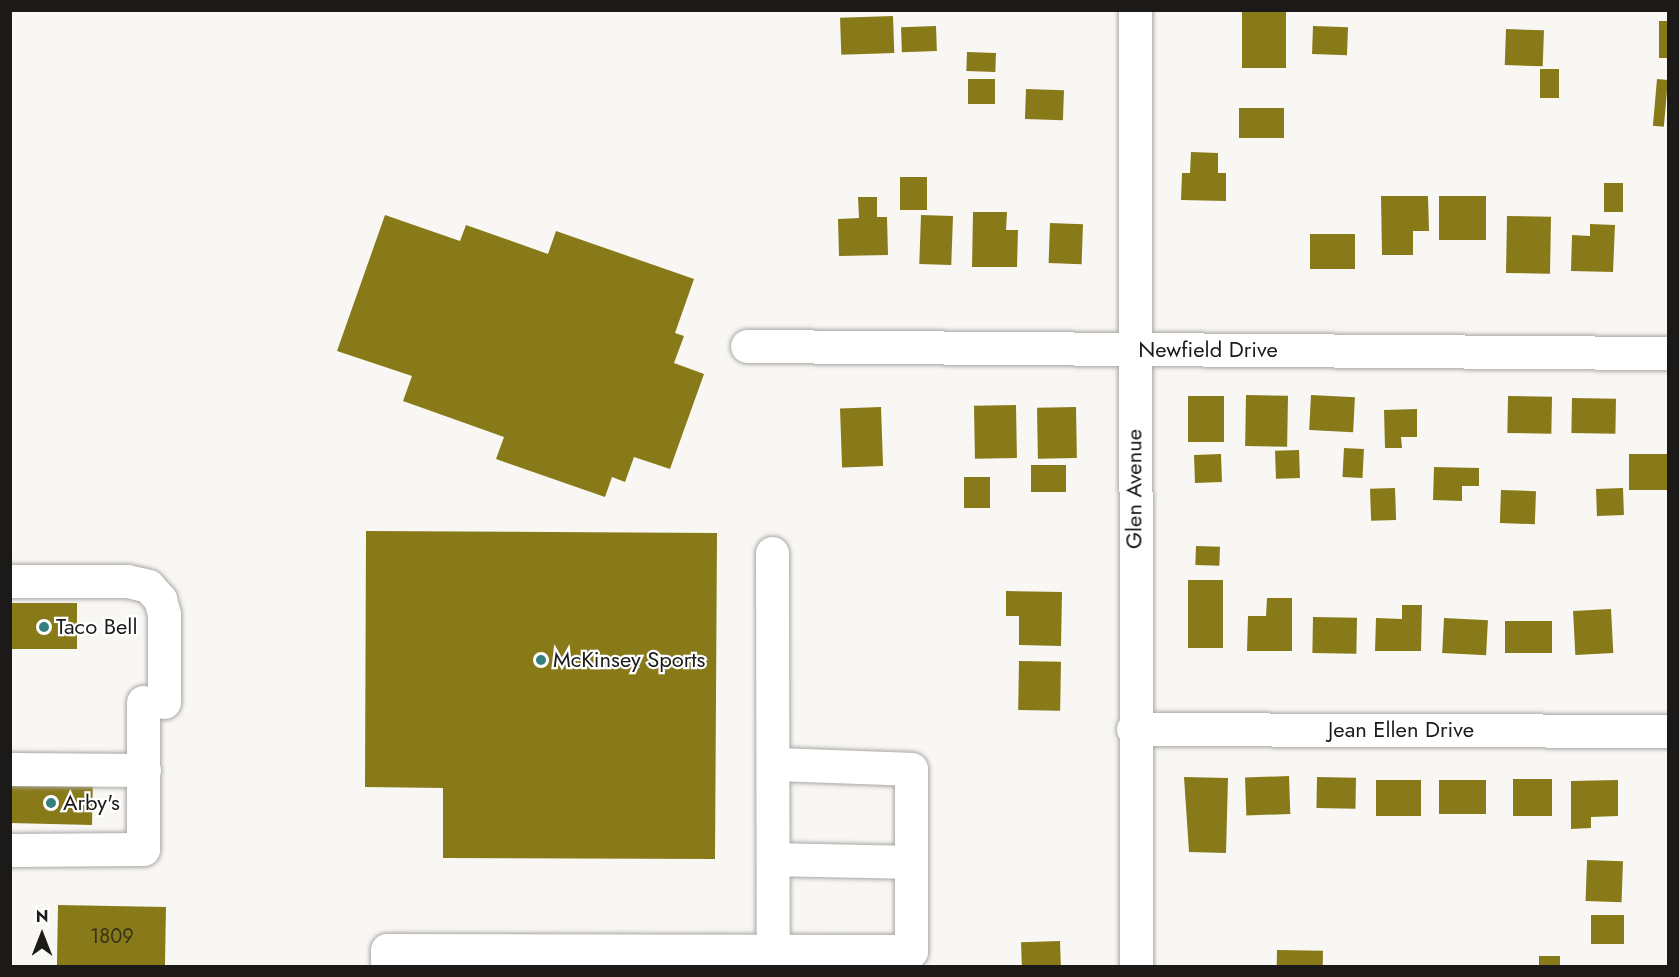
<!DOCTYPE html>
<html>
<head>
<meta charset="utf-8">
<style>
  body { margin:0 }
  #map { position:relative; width:1679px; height:977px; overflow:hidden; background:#f9f7f4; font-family:Jost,sans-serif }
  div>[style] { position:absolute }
  .building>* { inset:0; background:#887a19; transform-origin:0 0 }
  .roads { filter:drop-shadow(0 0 2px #a9a7a4) drop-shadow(0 0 2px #a9a7a4) }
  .minor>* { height:33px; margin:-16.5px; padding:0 16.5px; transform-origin:16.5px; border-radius:16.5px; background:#fff }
  .dots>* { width:16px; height:16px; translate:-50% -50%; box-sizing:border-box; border:3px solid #fff; border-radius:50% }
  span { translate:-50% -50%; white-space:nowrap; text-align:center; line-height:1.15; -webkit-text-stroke:4.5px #fff; paint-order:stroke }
  .number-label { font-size:20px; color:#363219 }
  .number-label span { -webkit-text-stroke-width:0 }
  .street-label { font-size:22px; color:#1b1a19 }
  .poi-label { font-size:22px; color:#1b1a19 }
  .left { translate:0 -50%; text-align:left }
  .frame { position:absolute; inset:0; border:12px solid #1b1a19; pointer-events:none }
  .north { position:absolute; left:12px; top:905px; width:60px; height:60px; -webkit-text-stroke:4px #fff; paint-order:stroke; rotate:0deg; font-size:16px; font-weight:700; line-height:24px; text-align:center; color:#1b1a19 }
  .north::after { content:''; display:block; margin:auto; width:21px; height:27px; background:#1b1a19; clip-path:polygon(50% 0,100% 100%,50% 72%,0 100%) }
</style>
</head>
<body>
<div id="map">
  <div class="building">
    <div style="left:1286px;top:11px;width:57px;height:44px;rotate:90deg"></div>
    <div style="left:893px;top:16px;width:37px;height:53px;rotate:88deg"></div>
    <div style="left:1659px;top:21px;width:9px;height:37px"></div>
    <div style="left:936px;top:26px;width:25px;height:35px;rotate:88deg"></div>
    <div style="left:1313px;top:26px;width:35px;height:28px;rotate:2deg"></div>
    <div style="left:1506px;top:29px;width:38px;height:36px;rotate:2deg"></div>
    <div style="left:967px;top:52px;width:29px;height:19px;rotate:2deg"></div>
    <div style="left:1540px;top:69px;width:19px;height:29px"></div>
    <div style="left:968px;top:79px;width:27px;height:25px"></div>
    <div style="left:1657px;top:79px;width:11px;height:47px;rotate:5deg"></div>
    <div style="left:1026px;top:89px;width:38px;height:30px;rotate:2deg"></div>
    <div style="left:1239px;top:108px;width:45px;height:30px"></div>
    <div style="clip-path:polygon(1191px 152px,1218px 153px,1218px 173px,1226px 173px,1226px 201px,1181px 200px,1182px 173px,1190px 173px)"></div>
    <div style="left:900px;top:177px;width:27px;height:33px"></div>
    <div style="left:1604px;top:183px;width:19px;height:29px"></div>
    <div style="clip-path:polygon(1381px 196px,1428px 196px,1429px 231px,1413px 231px,1413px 255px,1382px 255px)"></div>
    <div style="left:1439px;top:196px;width:47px;height:44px"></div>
    <div style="clip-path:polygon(858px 197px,877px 197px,877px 217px,887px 217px,888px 255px,839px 256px,838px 219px,859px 218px)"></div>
    <div style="clip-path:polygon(973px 212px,1007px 212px,1006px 230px,1018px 230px,1017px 267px,972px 267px)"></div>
    <div style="clip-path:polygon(385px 215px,460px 241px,466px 225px,548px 254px,556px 231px,694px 279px,675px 333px,684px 336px,674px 363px,704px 374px,670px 469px,634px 457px,625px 482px,612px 477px,605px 497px,496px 459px,504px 437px,403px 401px,412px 376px,337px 351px)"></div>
    <div style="left:921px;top:215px;width:32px;height:49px;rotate:2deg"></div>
    <div style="left:1507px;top:216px;width:44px;height:57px;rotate:1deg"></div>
    <div style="left:1050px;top:223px;width:33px;height:40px;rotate:2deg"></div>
    <div style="clip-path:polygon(1590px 224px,1615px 225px,1613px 272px,1571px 271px,1572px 235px,1590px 236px)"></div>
    <div style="left:1310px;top:234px;width:45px;height:35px"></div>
    <div style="left:1246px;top:395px;width:42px;height:51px;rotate:1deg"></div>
    <div style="left:1311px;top:395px;width:44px;height:35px;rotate:3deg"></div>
    <div style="left:1188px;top:396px;width:36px;height:46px"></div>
    <div style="left:1508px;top:396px;width:44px;height:37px;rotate:1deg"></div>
    <div style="left:1572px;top:398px;width:44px;height:35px;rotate:1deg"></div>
    <div style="left:1016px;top:405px;width:53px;height:42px;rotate:89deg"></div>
    <div style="left:881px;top:407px;width:59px;height:41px;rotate:88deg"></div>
    <div style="left:1076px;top:407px;width:51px;height:39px;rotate:89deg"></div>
    <div style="clip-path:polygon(1417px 409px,1417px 437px,1401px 437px,1402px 448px,1385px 448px,1384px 410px)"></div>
    <div style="left:1344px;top:448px;width:20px;height:29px;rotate:3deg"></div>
    <div style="left:1299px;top:450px;width:28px;height:24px;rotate:88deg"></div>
    <div style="left:1221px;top:454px;width:28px;height:27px;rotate:88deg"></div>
    <div style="left:1629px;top:454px;width:38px;height:36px"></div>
    <div style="left:1031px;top:465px;width:35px;height:27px"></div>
    <div style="clip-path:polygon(1434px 467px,1479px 468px,1479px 486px,1462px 486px,1462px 501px,1433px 500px)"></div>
    <div style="left:990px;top:477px;width:31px;height:26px;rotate:90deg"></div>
    <div style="left:1395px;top:488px;width:32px;height:25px;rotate:88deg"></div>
    <div style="left:1623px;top:488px;width:27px;height:27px;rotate:88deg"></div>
    <div style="left:1501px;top:490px;width:35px;height:33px;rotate:2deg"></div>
    <div style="clip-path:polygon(366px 531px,717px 533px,715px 859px,443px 858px,443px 788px,365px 787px)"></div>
    <div style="left:1196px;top:546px;width:24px;height:19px;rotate:2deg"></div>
    <div style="left:1188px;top:580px;width:35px;height:68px"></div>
    <div style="clip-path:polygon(1006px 591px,1062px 592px,1061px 646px,1019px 645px,1019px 616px,1006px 616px)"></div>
    <div style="clip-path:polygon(1267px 598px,1292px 598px,1292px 651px,1247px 651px,1248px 616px,1266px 616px)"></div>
    <div style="left:77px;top:603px;width:46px;height:67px;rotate:90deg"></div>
    <div style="clip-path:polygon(1402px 605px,1422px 605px,1421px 651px,1375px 651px,1376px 618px,1402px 619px)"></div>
    <div style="left:1611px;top:609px;width:44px;height:38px;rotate:87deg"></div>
    <div style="left:1313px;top:617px;width:44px;height:36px;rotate:1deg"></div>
    <div style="left:1444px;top:618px;width:44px;height:35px;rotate:3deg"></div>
    <div style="left:1505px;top:621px;width:47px;height:32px"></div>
    <div style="left:1019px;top:661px;width:42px;height:49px;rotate:1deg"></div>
    <div style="clip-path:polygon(93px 776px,92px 825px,10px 823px,10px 782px)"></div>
    <div style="left:1289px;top:776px;width:38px;height:44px;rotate:88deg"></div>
    <div style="clip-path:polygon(1184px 777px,1228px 778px,1226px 853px,1189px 852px)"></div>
    <div style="left:1317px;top:777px;width:39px;height:31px;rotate:1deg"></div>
    <div style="left:1552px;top:779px;width:37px;height:39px;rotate:90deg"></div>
    <div style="left:1376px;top:780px;width:45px;height:36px"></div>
    <div style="left:1439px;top:780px;width:47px;height:34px"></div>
    <div style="clip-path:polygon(1618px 780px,1618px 816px,1591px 817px,1591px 828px,1571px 829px,1571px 781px)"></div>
    <div style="left:1587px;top:860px;width:36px;height:41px;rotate:2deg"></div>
    <div style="left:58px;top:905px;width:108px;height:61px;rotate:1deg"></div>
    <div style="left:1624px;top:915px;width:29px;height:33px;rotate:90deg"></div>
    <div style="left:1060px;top:941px;width:25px;height:39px;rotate:88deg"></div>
    <div style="left:1277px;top:950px;width:46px;height:16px;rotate:1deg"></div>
    <div style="left:1539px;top:956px;width:21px;height:10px"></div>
  </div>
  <div class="roads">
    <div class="minor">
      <div style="left:1135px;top:10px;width:956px;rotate:89.94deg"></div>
      <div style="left:747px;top:346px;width:921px;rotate:0.44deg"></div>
      <div style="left:772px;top:553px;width:397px;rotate:89.9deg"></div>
      <div style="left:10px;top:581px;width:117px"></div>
      <div style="left:127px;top:581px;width:22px;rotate:13deg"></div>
      <div style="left:148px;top:586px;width:18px;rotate:47deg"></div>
      <div style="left:160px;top:599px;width:16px;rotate:75deg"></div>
      <div style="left:164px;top:614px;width:88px;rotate:90deg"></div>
      <div style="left:1133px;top:729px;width:535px;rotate:0.21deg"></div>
      <div style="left:10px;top:769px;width:134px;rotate:0.4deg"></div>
      <div style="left:10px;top:850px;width:133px;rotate:-0.4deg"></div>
      <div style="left:143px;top:849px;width:147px;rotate:-90deg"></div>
      <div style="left:773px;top:859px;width:138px;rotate:1.2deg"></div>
      <div style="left:387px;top:966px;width:16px;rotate:-90deg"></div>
      <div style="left:387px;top:950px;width:524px;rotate:0.11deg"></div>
      <div style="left:911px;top:951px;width:182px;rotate:-90deg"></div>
      <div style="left:911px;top:769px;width:138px;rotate:-177.9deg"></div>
    </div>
  </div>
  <div class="dots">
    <div style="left:44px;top:627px;background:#367f7f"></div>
    <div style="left:541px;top:660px;background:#367f7f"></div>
    <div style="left:51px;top:803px;background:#367f7f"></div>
  </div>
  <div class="number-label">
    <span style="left:112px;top:936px">1809</span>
  </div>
  <div class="street-label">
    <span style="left:1208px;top:350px">Newfield Drive</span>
    <span style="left:1134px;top:489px;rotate:-90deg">Glen Avenue</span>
    <span style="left:1401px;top:730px">Jean Ellen Drive</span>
  </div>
  <div class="poi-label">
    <span class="left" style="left:56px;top:627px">Taco Bell</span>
    <span class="left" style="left:553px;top:660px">McKinsey Sports</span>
    <span class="left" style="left:63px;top:803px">Arby's</span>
  </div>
  <div class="frame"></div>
  <div class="north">N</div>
</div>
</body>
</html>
